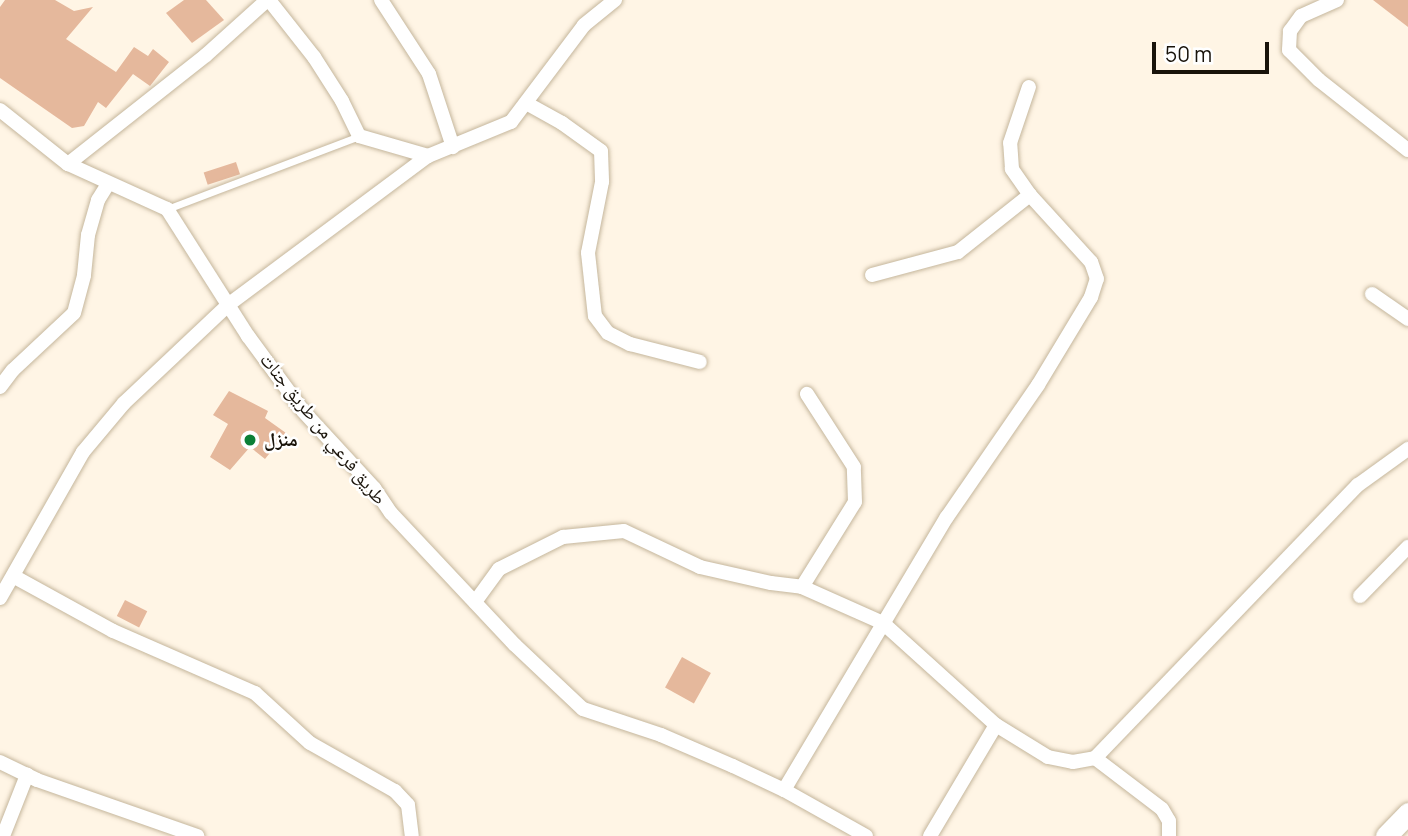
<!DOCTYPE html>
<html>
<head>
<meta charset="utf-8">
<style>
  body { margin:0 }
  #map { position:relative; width:1408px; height:836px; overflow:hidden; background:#fff5e5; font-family:Manrope,"Noto Naskh Arabic",sans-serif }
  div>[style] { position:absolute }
  .building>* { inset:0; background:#e5b89c; transform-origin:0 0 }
  .roads { filter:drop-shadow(0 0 2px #c5b69c) drop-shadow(0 0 2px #c5b69c) }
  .lane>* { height:7px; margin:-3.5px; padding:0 3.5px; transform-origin:3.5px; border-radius:3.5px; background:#fff }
  .street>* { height:14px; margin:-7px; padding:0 7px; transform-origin:7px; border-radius:7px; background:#fff }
  .secondary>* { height:21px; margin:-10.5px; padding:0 10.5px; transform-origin:10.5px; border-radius:10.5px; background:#fff }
  .dots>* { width:19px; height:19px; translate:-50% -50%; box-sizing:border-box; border:4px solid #fff; border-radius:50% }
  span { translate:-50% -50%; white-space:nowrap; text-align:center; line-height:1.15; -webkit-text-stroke:5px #fff; paint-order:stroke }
  .street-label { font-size:19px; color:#19130a }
  .poi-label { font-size:19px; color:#19130a; font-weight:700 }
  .left { translate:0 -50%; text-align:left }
  .scale { position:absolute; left:1152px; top:42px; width:117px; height:32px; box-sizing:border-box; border:4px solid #19130a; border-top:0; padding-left:9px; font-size:21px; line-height:24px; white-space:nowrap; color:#19130a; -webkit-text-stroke:5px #fff; paint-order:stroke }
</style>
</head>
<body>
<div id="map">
  <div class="building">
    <div style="clip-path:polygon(5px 0,55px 0,74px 11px,93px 7px,66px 39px,116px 72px,134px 47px,148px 56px,153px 49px,169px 62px,150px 86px,133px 74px,106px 108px,98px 102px,84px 126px,72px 128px,0 78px,0 7px)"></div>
    <div style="clip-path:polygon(184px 0,206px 0,224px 20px,192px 43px,166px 13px)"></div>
    <div style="clip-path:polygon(1373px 0,1408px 0,1408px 27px)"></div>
    <div style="left:236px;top:162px;width:13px;height:34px;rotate:72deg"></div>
    <div style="clip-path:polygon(229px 391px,268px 411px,265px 418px,286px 433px,265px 459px,250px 447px,230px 470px,210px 457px,228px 424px,213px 415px)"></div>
    <div style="left:125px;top:600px;width:25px;height:18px;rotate:27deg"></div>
    <div style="left:682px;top:657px;width:33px;height:35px;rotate:29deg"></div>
  </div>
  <div class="roads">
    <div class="lane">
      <div style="left:167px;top:209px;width:205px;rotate:-20.8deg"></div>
    </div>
    <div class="street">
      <div style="left:269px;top:0;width:73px;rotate:51.7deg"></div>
      <div style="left:314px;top:57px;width:52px;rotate:57.5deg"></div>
      <div style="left:342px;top:101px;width:39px;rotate:64deg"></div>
      <div style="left:359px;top:136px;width:72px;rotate:16.2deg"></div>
      <div style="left:428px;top:156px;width:90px;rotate:-22.3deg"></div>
      <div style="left:511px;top:122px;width:121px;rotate:-53deg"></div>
      <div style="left:584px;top:25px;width:40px;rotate:-39deg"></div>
      <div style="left:381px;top:0;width:88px;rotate:57deg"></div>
      <div style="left:429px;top:74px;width:77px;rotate:71.8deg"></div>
      <div style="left:1337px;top:0;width:39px;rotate:156deg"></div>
      <div style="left:1301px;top:16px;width:19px;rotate:126deg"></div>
      <div style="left:1290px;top:31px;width:19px;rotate:93deg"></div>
      <div style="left:1289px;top:50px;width:42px;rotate:45deg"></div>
      <div style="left:1319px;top:80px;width:113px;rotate:38.2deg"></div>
      <div style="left:526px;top:103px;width:41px;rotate:29.1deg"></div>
      <div style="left:562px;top:123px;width:48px;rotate:35.7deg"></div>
      <div style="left:601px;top:151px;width:31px;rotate:88deg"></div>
      <div style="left:602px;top:182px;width:72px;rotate:101.2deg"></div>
      <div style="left:588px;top:253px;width:63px;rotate:83.7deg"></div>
      <div style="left:595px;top:316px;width:21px;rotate:53deg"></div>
      <div style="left:608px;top:333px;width:25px;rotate:27deg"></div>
      <div style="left:630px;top:344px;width:72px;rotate:14.4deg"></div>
      <div style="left:0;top:110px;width:87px;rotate:38.5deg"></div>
      <div style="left:68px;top:164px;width:109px;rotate:24.4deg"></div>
      <div style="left:167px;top:209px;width:151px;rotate:57.5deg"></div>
      <div style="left:248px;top:336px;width:93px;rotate:53.7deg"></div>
      <div style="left:303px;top:411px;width:105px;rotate:47.3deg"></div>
      <div style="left:374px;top:488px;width:30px;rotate:56deg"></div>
      <div style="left:391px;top:513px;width:181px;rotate:46.8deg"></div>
      <div style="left:515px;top:645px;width:93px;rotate:43.3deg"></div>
      <div style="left:583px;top:709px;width:82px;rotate:18.4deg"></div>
      <div style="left:661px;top:735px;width:78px;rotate:23.3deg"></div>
      <div style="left:733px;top:766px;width:56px;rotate:25.2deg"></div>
      <div style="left:784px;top:790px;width:94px;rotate:29.3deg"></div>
      <div style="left:68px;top:164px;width:176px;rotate:-38.3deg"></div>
      <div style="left:206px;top:55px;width:82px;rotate:-42deg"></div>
      <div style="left:872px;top:275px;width:89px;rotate:-15deg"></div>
      <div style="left:958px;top:252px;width:92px;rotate:-38.4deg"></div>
      <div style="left:1372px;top:294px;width:44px;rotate:34.8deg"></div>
      <div style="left:0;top:387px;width:21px;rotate:-53deg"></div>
      <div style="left:13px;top:370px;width:83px;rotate:-43.1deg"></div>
      <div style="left:74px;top:313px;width:39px;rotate:-75deg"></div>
      <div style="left:84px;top:275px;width:40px;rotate:-84.3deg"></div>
      <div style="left:88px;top:235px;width:36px;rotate:-74deg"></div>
      <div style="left:98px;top:200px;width:19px;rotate:-58deg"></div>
      <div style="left:13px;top:576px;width:114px;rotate:28.8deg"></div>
      <div style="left:113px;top:631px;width:155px;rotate:23.6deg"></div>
      <div style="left:255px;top:693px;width:74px;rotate:42.3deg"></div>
      <div style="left:310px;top:743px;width:98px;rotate:29.5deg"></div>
      <div style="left:395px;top:791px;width:19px;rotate:47deg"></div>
      <div style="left:408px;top:805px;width:31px;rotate:83deg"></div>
      <div style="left:802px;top:587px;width:100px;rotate:-58.1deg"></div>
      <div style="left:855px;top:502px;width:35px;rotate:-92deg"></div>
      <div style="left:854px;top:467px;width:87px;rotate:-122.8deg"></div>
      <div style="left:1360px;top:596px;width:69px;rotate:-45.6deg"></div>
      <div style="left:0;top:598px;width:168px;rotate:-60.4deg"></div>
      <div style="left:83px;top:452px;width:64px;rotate:-50.1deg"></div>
      <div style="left:124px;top:403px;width:143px;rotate:-43.3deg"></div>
      <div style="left:228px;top:305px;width:249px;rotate:-36.7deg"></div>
      <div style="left:475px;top:602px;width:41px;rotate:-54deg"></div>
      <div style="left:499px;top:569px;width:72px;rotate:-26.6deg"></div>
      <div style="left:563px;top:537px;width:61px;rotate:-5.6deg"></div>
      <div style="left:624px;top:531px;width:84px;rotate:25.3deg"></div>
      <div style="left:700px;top:567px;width:73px;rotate:12.7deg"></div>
      <div style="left:771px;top:583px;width:31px;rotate:7deg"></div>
      <div style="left:802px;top:587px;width:89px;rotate:24deg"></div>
      <div style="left:883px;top:623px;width:152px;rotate:42.1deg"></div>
      <div style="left:1095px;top:758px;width:84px;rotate:37.3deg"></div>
      <div style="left:1162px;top:809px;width:14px;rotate:60deg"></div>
      <div style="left:1169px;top:821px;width:15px;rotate:90deg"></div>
      <div style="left:0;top:762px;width:41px;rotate:25.9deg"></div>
      <div style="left:37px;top:780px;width:170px;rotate:19.3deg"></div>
      <div style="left:784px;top:790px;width:318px;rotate:-59.2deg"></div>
      <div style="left:947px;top:517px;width:160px;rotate:-55.4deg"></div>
      <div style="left:1038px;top:385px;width:103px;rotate:-58.9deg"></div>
      <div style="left:1091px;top:297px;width:19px;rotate:-72deg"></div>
      <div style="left:1097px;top:279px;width:18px;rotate:-109deg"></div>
      <div style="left:1091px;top:262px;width:91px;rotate:-132.3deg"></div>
      <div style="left:1030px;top:195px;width:32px;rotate:-125deg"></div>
      <div style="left:1012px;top:169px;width:26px;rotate:-94deg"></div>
      <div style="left:1010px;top:143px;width:59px;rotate:-71.3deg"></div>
      <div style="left:3px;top:836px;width:66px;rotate:-68.5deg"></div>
      <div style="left:930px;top:836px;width:129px;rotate:-59.3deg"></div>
      <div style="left:996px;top:725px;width:61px;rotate:31.6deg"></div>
      <div style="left:1048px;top:757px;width:25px;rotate:11deg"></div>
      <div style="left:1073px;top:762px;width:22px;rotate:-10deg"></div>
      <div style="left:1095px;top:758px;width:379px;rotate:-46.1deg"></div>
      <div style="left:1358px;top:485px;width:62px;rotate:-35.8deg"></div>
    </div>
    <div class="secondary">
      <div style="left:1386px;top:836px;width:32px;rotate:-46deg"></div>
    </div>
  </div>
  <div class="dots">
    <div style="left:250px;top:440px;background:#0b7f36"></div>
  </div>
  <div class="street-label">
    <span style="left:323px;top:429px;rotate:51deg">طريق فرعي من طريق جنات</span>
  </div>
  <div class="poi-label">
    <span class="left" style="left:264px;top:440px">منزل</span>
  </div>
  <div class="scale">50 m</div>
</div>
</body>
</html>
